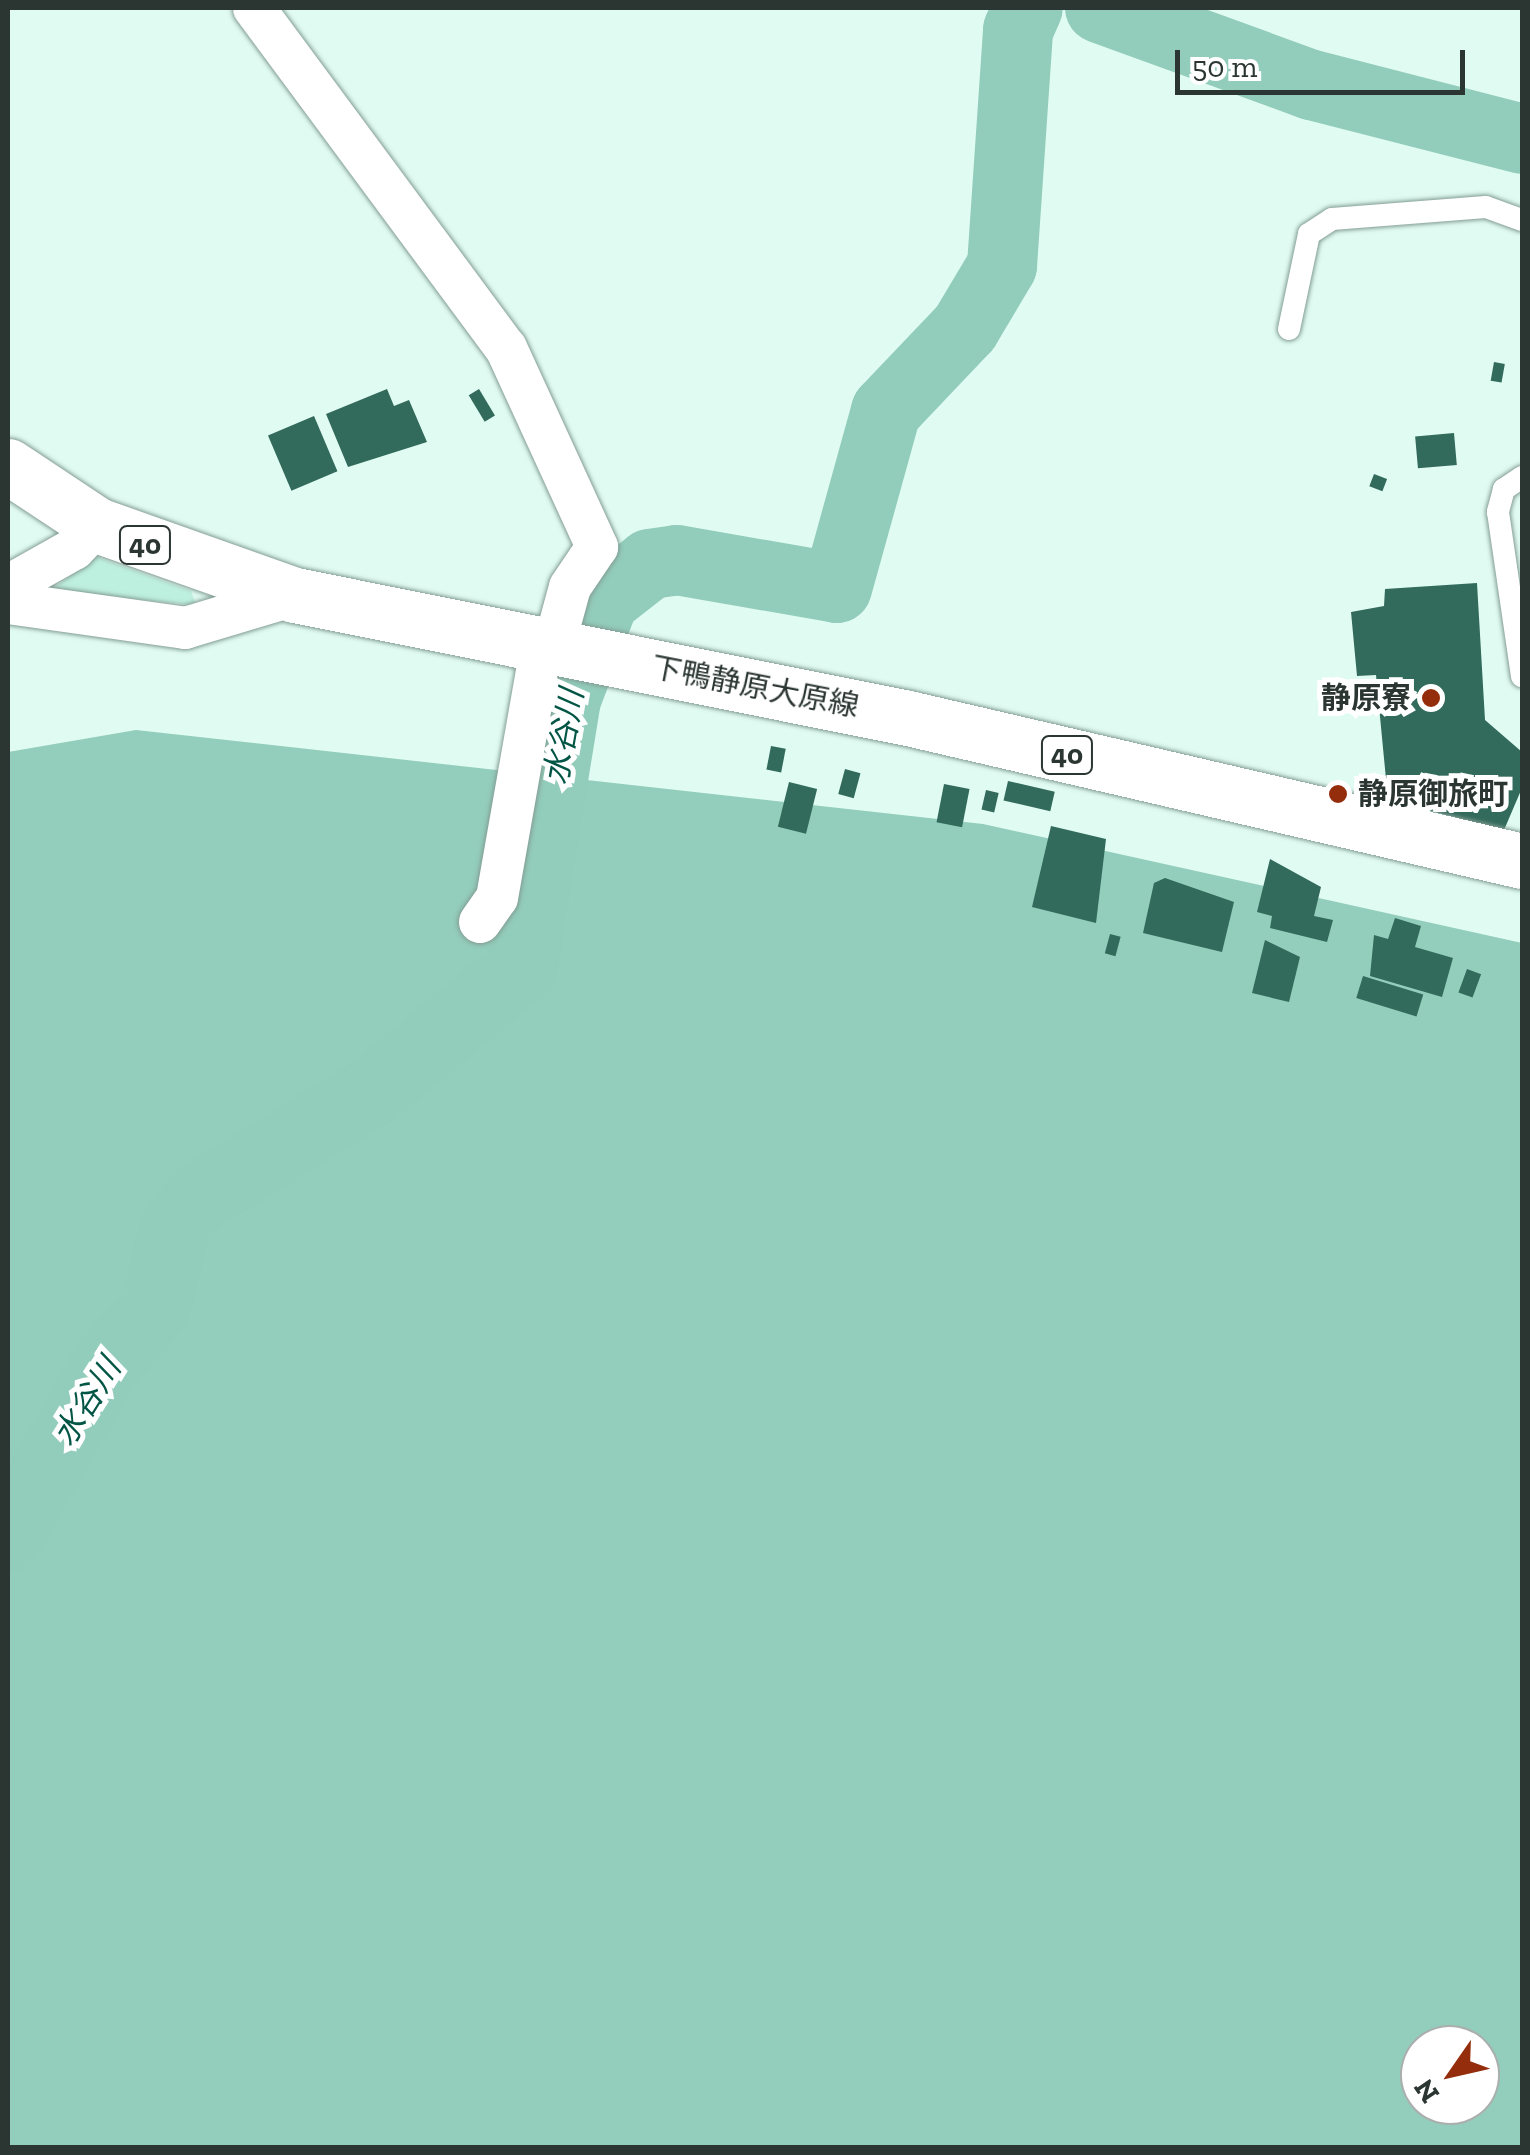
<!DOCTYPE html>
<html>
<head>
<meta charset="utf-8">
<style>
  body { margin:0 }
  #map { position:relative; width:1530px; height:2155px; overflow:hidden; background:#e0fbf2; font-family:"Zilla Slab","Noto Sans JP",serif }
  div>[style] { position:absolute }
  .green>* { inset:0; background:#bef0df }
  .forest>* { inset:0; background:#93cdbb }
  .river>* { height:70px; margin:-35px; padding:0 35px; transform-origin:35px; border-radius:35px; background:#92ccba }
  .building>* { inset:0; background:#326a5b; transform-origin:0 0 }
  .roads { filter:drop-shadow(0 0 2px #839d94) drop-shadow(0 0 2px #839d94) }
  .lane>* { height:22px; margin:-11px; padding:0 11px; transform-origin:11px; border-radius:11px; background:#fff }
  .street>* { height:42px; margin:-21px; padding:0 21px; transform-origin:21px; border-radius:21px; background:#fff }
  .primary>* { height:55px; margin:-27.5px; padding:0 27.5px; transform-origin:27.5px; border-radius:27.5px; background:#fff }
  .dots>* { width:28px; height:28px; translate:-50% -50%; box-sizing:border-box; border:5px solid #fff; border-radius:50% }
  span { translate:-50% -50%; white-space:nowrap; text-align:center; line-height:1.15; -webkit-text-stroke:10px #fff; paint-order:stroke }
  .shield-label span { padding:2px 8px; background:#fff; border:2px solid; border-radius:8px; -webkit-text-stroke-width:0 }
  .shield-label { font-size:28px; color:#2b3632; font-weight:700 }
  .street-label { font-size:30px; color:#2b3632 }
  .poi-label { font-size:30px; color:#2b3632; font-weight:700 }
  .right { translate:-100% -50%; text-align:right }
  .left { translate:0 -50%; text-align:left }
  .water-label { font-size:32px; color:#035645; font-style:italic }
  .frame { position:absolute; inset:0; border:10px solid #2b3632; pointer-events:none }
  .north { position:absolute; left:1400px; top:2025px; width:100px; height:100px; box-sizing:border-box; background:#fff; border:2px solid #aaafad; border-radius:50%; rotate:236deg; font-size:28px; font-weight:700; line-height:40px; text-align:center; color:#2b3632 }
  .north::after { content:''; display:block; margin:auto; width:35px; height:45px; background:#942d0b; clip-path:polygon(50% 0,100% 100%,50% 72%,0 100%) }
  .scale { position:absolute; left:1175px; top:50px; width:290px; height:45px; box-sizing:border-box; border:5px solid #2b3632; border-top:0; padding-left:12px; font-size:30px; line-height:35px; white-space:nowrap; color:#2b3632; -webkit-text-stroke:8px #fff; paint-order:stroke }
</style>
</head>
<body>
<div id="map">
  <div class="green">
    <div style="clip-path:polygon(96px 557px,191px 591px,196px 605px,50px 591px)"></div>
  </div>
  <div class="forest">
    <div style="clip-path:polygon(evenodd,136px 730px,983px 824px,1522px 943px,1522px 2147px,8px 2148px,8px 752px,136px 730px,1420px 2045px,1480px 2045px,1480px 2105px,1420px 2105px,1420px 2045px)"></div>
  </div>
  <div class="river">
    <div style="left:1100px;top:8px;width:226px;rotate:20deg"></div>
    <div style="left:1312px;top:85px;width:217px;rotate:14.4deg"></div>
    <div style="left:8px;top:1537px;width:202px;rotate:-60.3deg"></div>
    <div style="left:108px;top:1362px;width:72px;rotate:-49deg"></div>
    <div style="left:155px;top:1308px;width:82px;rotate:-76deg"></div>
    <div style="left:175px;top:1228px;width:40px;rotate:-51deg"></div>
    <div style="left:200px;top:1197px;width:202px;rotate:-31.4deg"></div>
    <div style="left:372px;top:1092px;width:195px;rotate:-39.6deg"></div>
    <div style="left:522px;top:968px;width:273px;rotate:-80.7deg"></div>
    <div style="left:566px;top:699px;width:106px;rotate:-69deg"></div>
    <div style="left:604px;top:600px;width:58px;rotate:-38deg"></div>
    <div style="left:650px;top:564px;width:27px;rotate:-8deg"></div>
    <div style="left:677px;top:560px;width:162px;rotate:9.9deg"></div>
    <div style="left:837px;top:588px;width:184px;rotate:-74.5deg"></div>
    <div style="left:886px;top:411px;width:115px;rotate:-46.4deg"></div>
    <div style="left:965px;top:328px;width:72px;rotate:-59.2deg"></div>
    <div style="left:1002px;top:266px;width:237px;rotate:-86.1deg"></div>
    <div style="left:1018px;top:30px;width:24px;rotate:-66deg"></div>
  </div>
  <div class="building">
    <div style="left:1494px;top:362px;width:11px;height:19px;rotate:10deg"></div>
    <div style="clip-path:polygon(387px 389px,394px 406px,409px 400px,427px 442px,348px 467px,326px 414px)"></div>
    <div style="left:479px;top:389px;width:31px;height:12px;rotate:59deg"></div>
    <div style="left:314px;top:416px;width:60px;height:50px;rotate:67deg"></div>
    <div style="left:1454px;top:433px;width:32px;height:39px;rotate:85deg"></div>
    <div style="left:1374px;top:474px;width:14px;height:13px;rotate:21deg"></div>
    <div style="clip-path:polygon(1477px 583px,1485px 720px,1522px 752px,1522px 788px,1504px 830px,1388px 800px,1376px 675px,1357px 676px,1351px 612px,1384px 606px,1385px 589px)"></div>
    <div style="left:771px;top:746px;width:15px;height:24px;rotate:11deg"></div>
    <div style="left:845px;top:769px;width:16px;height:26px;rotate:15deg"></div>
    <div style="left:1008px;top:781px;width:48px;height:20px;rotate:13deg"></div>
    <div style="left:789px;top:782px;width:29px;height:46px;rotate:14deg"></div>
    <div style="left:944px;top:784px;width:26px;height:39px;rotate:11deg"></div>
    <div style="left:986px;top:790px;width:13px;height:20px;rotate:13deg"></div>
    <div style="clip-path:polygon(1051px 826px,1106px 839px,1096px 923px,1032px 907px)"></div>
    <div style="clip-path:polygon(1270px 859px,1321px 887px,1314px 916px,1333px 920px,1327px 942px,1270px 928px,1272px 916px,1257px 912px)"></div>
    <div style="clip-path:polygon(1165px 878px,1234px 902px,1222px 952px,1143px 933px,1154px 883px)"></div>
    <div style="clip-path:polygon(1395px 918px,1421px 926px,1415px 947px,1453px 958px,1442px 997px,1370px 976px,1374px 935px,1388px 939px)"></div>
    <div style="left:1110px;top:934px;width:11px;height:20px;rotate:15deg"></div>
    <div style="clip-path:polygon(1265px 940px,1300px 957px,1289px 1002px,1252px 993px)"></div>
    <div style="left:1467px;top:969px;width:15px;height:25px;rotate:20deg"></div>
    <div style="left:1363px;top:976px;width:63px;height:23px;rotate:17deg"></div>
  </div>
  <div class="roads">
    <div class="lane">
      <div style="left:1289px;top:329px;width:97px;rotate:-78.1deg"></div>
      <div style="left:1309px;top:234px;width:27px;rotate:-33deg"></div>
      <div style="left:1332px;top:219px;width:154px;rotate:-4.5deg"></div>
      <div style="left:1486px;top:207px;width:38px;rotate:20deg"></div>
      <div style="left:1522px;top:477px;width:22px;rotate:146deg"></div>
      <div style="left:1504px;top:489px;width:24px;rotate:105deg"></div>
      <div style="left:1498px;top:512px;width:166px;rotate:81.7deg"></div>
    </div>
    <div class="street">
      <div style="left:254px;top:8px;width:423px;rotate:53.5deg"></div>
      <div style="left:506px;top:348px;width:219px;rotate:65.4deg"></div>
      <div style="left:597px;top:547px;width:48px;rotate:124deg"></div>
      <div style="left:570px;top:587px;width:61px;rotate:105.2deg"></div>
      <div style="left:8px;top:586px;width:76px;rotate:-29.3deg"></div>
      <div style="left:74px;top:549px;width:33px;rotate:-46deg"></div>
      <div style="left:8px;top:603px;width:179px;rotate:8deg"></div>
      <div style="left:185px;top:628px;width:115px;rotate:-16.7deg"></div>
      <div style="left:480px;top:922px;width:29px;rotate:-55deg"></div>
      <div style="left:497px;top:898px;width:259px;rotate:-80deg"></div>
    </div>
    <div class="primary">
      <div style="left:8px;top:466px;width:107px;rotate:33.5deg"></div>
      <div style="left:97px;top:525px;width:210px;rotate:19.5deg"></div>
      <div style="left:295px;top:595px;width:625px;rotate:11.35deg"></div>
      <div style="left:908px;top:718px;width:630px;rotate:13.11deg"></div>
    </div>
  </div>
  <div class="dots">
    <div style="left:1431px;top:698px;background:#942d0b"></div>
    <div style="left:1338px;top:794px;background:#942d0b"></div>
  </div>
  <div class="shield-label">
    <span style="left:145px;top:545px">40</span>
    <span style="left:1067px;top:755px">40</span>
  </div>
  <div class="street-label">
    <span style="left:755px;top:687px;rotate:11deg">下鴨静原大原線</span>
  </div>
  <div class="poi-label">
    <span class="right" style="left:1411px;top:698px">静原寮</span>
    <span class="left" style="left:1358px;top:794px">静原御旅町</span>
  </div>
  <div class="water-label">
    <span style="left:564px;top:737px;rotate:-80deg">水谷川</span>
    <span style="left:87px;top:1402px;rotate:-58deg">水谷川</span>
  </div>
  <div class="frame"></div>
  <div class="north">N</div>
  <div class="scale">50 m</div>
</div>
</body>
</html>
